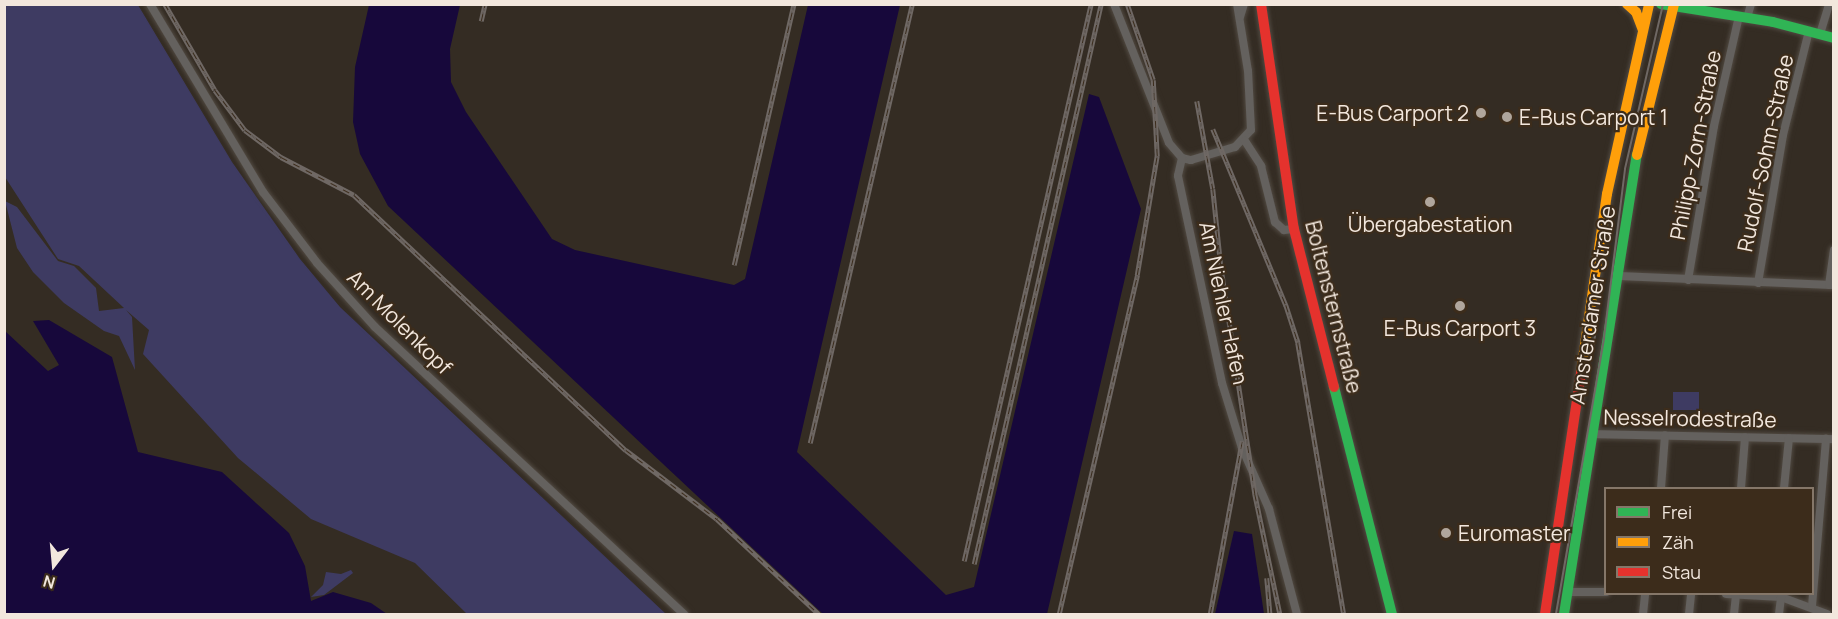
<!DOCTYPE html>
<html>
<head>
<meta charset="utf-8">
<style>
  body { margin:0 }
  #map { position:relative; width:1838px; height:619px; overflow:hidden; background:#342c23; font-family:Manrope,sans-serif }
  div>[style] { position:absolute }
  .green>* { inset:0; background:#3e3b62; transform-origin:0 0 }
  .water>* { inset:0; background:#17083b }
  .roads { filter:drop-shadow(0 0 2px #514a42) drop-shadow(0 0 2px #514a42) }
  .street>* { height:8px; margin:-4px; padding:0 4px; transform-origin:4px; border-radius:4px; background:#64615e }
  .fast>* { height:10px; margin:-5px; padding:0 5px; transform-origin:5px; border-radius:5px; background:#30b455 }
  .slow>* { height:10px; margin:-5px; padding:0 5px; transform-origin:5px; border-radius:5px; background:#ff9f0a }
  .jam>* { height:10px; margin:-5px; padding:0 5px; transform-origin:5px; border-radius:5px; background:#e5322d }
  .tram>* { height:1.5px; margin:-0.75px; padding:0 0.75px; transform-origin:0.75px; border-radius:0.75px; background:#6f6864 }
  .rail>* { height:4.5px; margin-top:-2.25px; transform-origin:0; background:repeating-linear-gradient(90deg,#3c2c1b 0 7px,#6f6864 0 14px); box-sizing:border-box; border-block:2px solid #6f6864 }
  .dots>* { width:16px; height:16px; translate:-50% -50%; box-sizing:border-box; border:3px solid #3c2c1b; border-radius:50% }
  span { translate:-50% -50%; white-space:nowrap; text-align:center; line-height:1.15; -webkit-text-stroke:4.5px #3c2c1b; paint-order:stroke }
  .poi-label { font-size:21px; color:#f2e7dd }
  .right { translate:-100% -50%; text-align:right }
  .left { translate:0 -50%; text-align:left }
  .street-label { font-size:21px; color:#f2e7dd }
  .frame { position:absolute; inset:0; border:6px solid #f2e7dd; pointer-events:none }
  .legend { position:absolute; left:1604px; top:487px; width:210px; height:108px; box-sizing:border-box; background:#3c2c1b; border:2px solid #857769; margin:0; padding:8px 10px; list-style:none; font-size:18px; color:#f2e7dd }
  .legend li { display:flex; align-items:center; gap:12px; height:30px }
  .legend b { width:30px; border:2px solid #857769 }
  .north { position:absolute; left:24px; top:535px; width:60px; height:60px; -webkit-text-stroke:4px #3c2c1b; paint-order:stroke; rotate:196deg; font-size:16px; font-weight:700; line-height:24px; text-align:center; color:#f2e7dd }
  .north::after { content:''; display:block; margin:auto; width:21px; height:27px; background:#f2e7dd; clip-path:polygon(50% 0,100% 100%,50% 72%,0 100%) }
</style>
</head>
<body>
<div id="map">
  <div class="green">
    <div style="clip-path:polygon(4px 5px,138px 5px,232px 162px,300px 259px,340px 307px,666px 614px,467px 614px,415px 563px,311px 519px,238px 458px,143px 354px,149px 330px,126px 310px,132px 317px,135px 370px,119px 336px,104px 331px,64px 303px,33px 272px,17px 248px,5px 201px,17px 207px,58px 261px,74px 266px,96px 288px,99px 311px,124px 308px,79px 266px,58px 259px,5px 177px)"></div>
    <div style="left:1673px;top:392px;width:26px;height:18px"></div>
    <div style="clip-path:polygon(351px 570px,353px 573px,324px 595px,311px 597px,323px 585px,326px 572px,341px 574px)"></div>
  </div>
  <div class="water">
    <div style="clip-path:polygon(369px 5px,460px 5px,450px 49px,451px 82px,466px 112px,552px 239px,575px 250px,734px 285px,745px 279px,808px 5px,900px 5px,797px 452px,946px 595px,974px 587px,1089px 94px,1099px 97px,1141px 209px,1047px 614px,823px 614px,388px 206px,360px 154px,353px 122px,355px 67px)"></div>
    <div style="clip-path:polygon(49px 320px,112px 357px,138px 452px,222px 472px,289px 533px,305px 566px,311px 601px,333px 592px,371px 603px,387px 614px,5px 614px,5px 331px,48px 371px,59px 365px,33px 321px)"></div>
    <div style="clip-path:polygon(1234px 531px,1252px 534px,1264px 614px,1215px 614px)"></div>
  </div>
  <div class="roads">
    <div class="street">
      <div style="left:150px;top:4px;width:219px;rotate:59deg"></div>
      <div style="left:263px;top:192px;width:89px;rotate:52.7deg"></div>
      <div style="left:317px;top:263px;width:86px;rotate:47.8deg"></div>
      <div style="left:375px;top:327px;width:422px;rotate:42.9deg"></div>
      <div style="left:1114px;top:4px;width:149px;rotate:68.4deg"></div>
      <div style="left:1169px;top:143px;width:20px;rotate:49deg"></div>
      <div style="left:1182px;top:158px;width:9px;rotate:13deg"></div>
      <div style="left:1191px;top:160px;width:46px;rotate:-16.5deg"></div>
      <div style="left:1235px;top:147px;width:23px;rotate:-47deg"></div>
      <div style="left:1251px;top:130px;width:59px;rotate:-92.9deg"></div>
      <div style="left:1248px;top:71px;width:68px;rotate:-99.3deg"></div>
      <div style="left:1240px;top:17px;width:14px;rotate:-73deg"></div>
      <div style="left:1747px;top:18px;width:15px;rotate:-74deg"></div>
      <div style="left:1820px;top:34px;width:31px;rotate:-73deg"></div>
      <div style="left:1245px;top:141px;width:30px;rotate:57deg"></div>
      <div style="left:1261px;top:166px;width:58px;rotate:76deg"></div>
      <div style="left:1275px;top:222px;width:12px;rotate:42deg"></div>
      <div style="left:1284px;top:230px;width:10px;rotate:-6deg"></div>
      <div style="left:1182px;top:158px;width:18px;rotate:103deg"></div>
      <div style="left:1178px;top:176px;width:212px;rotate:78deg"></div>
      <div style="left:1222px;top:383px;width:68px;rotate:72.9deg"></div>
      <div style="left:1242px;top:448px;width:67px;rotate:66.1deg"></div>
      <div style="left:1269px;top:509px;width:109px;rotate:75.1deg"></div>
      <div style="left:1617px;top:276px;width:217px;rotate:2.4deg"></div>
      <div style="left:1688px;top:280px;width:156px;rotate:-80.4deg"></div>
      <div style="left:1714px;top:126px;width:113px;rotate:-77.2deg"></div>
      <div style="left:1758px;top:283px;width:150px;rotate:-80.4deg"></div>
      <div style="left:1783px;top:135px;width:107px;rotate:-76deg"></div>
      <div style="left:1829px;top:285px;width:35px;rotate:-82deg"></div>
      <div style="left:1592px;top:434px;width:242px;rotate:1.2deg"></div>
      <div style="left:1661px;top:488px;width:53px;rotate:-85.7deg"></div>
      <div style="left:1741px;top:488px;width:51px;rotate:-85.5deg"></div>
      <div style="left:1784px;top:488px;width:50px;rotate:-84.3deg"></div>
      <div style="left:1568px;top:592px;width:38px"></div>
      <div style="left:1726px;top:594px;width:55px;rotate:3.1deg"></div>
      <div style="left:1781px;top:597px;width:49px;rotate:20.3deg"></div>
      <div style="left:1812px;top:606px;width:168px;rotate:-85.2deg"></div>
      <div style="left:1643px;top:614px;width:20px;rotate:-84deg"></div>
      <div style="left:1689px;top:614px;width:20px;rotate:-84deg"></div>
      <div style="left:1734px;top:614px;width:20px;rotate:-84deg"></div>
      <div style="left:1779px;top:614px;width:17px;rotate:-83deg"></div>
    </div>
    <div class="fast">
      <div style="left:1661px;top:4px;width:113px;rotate:9.1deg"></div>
      <div style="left:1773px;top:22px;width:63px;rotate:14.7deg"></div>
      <div style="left:1334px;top:387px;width:234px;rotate:75.7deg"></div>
      <div style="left:1564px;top:614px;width:465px;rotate:-81deg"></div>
    </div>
    <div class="slow">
      <div style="left:1627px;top:4px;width:12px;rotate:42deg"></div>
      <div style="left:1636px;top:12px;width:19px;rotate:69deg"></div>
      <div style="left:1637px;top:155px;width:155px;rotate:-76.2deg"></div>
      <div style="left:1581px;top:372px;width:180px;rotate:-81.7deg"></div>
      <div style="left:1607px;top:194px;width:195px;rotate:-77.5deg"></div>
    </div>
    <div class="jam">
      <div style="left:1261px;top:4px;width:227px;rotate:81.7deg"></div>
      <div style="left:1294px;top:229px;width:163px;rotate:75.8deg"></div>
      <div style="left:1545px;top:614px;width:245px;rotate:-81.5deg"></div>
    </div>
  </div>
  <div class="tram">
    <div style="left:1591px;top:361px;width:51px;rotate:-80.9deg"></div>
    <div style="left:1556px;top:614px;width:280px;rotate:-80.1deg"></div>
    <div style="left:1604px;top:338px;width:170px;rotate:-82.9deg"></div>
    <div style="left:1625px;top:169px;width:169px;rotate:-77deg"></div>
  </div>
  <div class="rail">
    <div style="left:165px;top:4px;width:99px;rotate:59.8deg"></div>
    <div style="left:215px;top:90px;width:50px;rotate:53.1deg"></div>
    <div style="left:245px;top:130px;width:45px;rotate:36.9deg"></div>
    <div style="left:281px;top:157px;width:82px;rotate:27.5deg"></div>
    <div style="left:354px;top:195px;width:373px;rotate:43.2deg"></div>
    <div style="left:626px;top:450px;width:114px;rotate:37.2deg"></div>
    <div style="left:717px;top:519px;width:139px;rotate:43deg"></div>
    <div style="left:481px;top:21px;width:17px;rotate:-77deg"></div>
    <div style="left:1197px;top:101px;width:89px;rotate:79.7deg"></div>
    <div style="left:1213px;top:189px;width:77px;rotate:84.1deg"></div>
    <div style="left:1221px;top:266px;width:231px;rotate:81.5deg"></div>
    <div style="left:1255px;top:494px;width:123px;rotate:78.2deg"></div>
    <div style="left:1213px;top:129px;width:191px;rotate:67.5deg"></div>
    <div style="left:1286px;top:305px;width:40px;rotate:72deg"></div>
    <div style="left:1298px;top:343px;width:275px;rotate:80.4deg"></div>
    <div style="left:734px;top:265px;width:268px;rotate:-77.1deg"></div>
    <div style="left:810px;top:443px;width:451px;rotate:-76.9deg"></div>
    <div style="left:964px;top:561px;width:571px;rotate:-77.16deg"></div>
    <div style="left:974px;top:564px;width:574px;rotate:-77.22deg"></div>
    <div style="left:1267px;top:578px;width:36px;rotate:85deg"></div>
    <div style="left:1059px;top:614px;width:348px;rotate:-77deg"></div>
    <div style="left:1137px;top:275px;width:121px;rotate:-80.5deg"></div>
    <div style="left:1157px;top:156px;width:76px;rotate:-93deg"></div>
    <div style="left:1153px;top:80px;width:80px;rotate:-108.9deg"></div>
    <div style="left:1210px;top:614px;width:176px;rotate:-79.5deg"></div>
  </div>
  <div class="dots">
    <div style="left:1481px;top:113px;background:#b0a69c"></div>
    <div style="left:1507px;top:117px;background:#b0a69c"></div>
    <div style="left:1430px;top:202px;background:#b0a69c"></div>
    <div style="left:1460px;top:306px;background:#b0a69c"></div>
    <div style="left:1446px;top:533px;background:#b0a69c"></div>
  </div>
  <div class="poi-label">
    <span class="right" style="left:1469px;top:113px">E-Bus Carport 2</span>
    <span class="left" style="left:1519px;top:117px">E-Bus Carport 1</span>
    <span style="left:1430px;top:224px">Übergabestation</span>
    <span style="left:1460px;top:328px">E-Bus Carport 3</span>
    <span class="left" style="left:1458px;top:533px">Euromaster</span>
  </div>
  <div class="street-label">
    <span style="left:1695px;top:145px;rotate:-79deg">Philipp-Zorn-Straße</span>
    <span style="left:1765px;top:153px;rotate:-78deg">Rudolf-Sohm-Straße</span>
    <span style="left:1224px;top:303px;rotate:78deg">Am Niehler Hafen</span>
    <span style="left:1592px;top:305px;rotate:-81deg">Amsterdamer Straße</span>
    <span style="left:1334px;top:307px;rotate:76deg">Boltensternstraße</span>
    <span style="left:400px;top:322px;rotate:45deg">Am Molenkopf</span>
    <span style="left:1690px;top:418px;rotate:1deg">Nesselrodestraße</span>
  </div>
  <div class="frame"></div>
  <ul class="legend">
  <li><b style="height:8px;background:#30b455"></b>Frei</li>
  <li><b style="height:8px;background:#ff9f0a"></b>Zäh</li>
  <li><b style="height:8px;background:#e5322d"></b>Stau</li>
  </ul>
  <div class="north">N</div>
</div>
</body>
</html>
